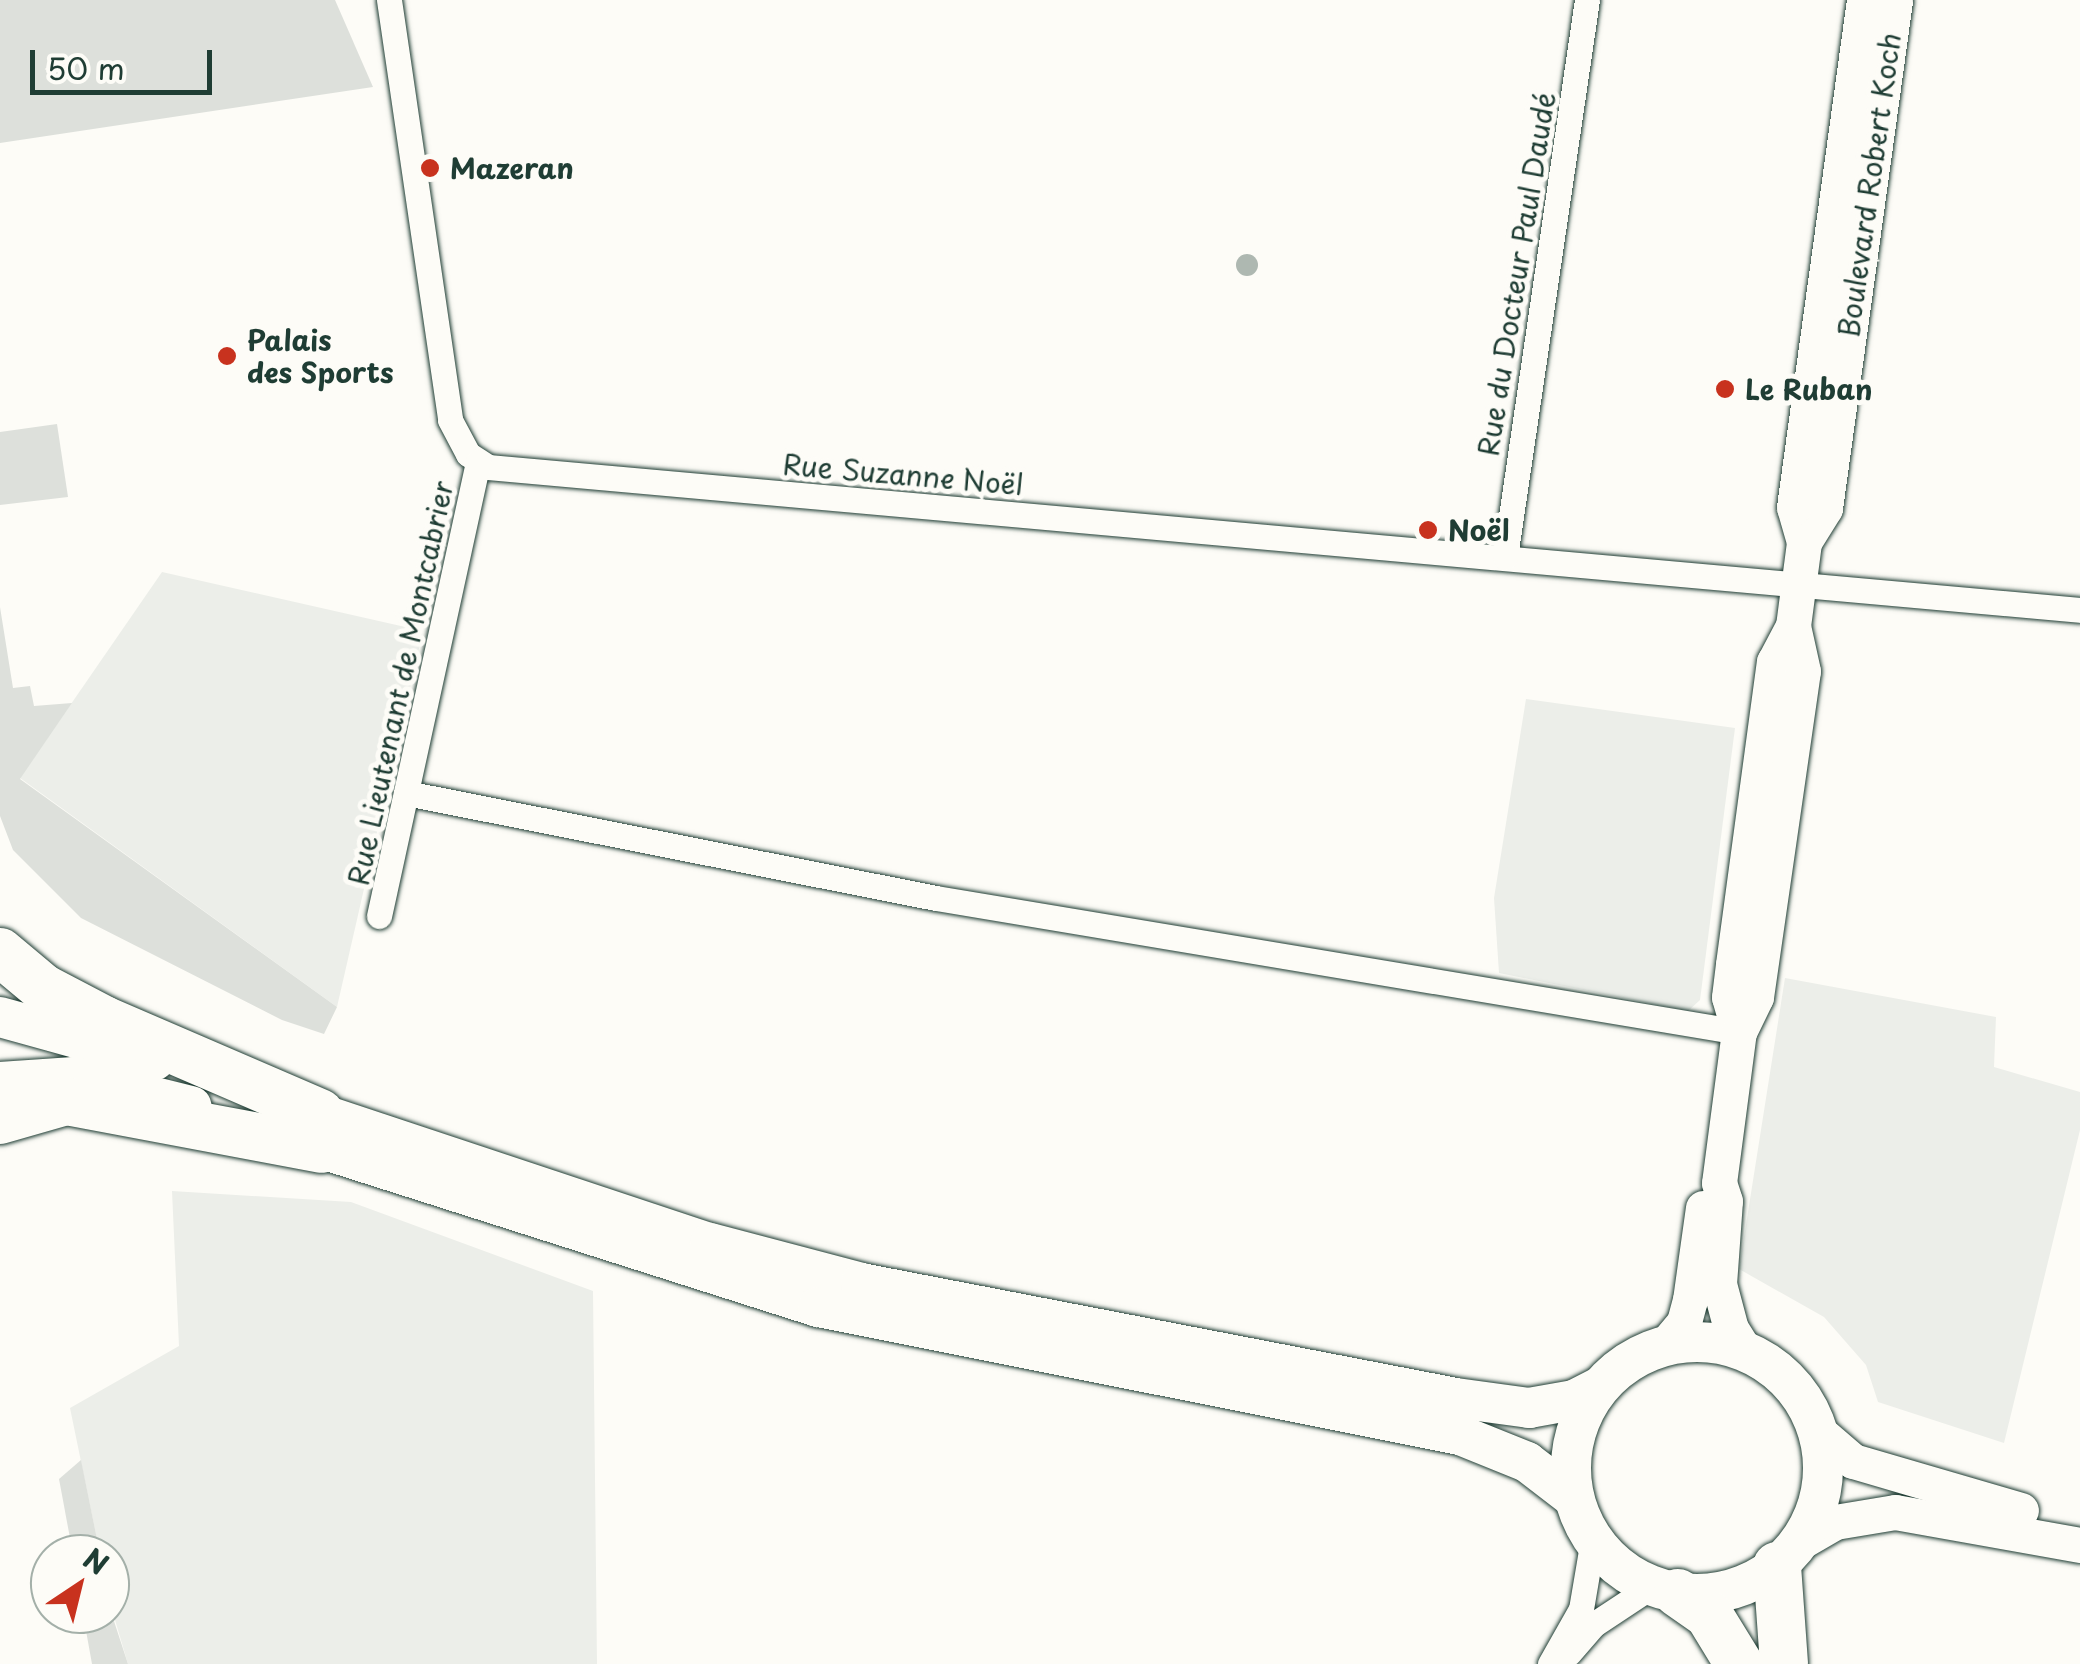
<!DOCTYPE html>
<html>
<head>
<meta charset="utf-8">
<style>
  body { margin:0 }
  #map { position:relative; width:2080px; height:1664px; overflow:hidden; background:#fdfcf7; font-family:"Playpen Sans",sans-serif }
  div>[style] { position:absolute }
  .built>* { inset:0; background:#eceee9 }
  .green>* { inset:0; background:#dde0db }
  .water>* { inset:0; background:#aeb8b1 }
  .round { border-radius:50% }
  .roads { filter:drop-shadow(0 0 2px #1f3d34) drop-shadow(0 0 2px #1f3d34) }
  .street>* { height:25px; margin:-12.5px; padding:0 12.5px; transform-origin:12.5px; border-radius:12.5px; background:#fdfcf7 }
  .secondary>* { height:35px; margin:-17.5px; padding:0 17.5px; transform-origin:17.5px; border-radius:17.5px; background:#fdfcf7 }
  .primary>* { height:40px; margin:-20px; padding:0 20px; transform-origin:20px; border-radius:20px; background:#fdfcf7 }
  .primary>.ring { margin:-20px; padding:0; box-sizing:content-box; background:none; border:40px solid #fdfcf7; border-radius:50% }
  .highway>* { height:48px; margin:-24px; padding:0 24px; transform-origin:24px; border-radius:24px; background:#fdfcf7 }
  .dots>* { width:28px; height:28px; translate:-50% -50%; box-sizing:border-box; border:5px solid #fdfcf7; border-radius:50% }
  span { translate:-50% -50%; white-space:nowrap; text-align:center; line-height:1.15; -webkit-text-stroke:10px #fdfcf7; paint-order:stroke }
  .poi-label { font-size:28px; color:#1f3d34; font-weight:700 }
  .left { translate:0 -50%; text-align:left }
  .street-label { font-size:28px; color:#1f3d34 }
  .north { position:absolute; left:30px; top:1534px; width:100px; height:100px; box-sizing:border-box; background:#fdfcf7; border:2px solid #a4b0a9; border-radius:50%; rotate:35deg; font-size:28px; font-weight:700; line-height:40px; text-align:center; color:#1f3d34 }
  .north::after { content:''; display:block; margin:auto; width:35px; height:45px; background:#c8321e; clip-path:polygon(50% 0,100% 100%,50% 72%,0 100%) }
  .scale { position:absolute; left:30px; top:50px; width:182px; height:45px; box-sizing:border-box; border:5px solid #1f3d34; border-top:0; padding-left:12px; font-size:30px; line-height:35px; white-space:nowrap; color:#1f3d34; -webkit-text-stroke:8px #fdfcf7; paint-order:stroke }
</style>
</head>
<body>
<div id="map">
  <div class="built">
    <div style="clip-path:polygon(162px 572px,423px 631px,337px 1007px,20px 778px)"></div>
    <div style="clip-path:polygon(1526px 699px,1735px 728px,1700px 1000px,1688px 1011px,1499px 973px,1494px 898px)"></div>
    <div style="clip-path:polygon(1785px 978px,1996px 1017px,1994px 1067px,2080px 1092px,2080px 1130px,2004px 1443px,1878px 1402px,1866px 1365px,1824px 1317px,1739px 1269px)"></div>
    <div style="clip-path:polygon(172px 1191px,351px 1202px,593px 1291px,597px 1664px,128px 1664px,110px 1603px,110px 1554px,100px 1554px,70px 1408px,179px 1346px)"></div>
  </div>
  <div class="green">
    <div style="clip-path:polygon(0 0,335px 0,373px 87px,0 143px)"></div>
    <div style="clip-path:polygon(57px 424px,68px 497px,0 505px,0 432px)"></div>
    <div style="clip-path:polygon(0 607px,13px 688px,30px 686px,34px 706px,72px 703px,20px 779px,337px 1007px,324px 1034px,282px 1020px,81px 918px,13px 850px,0 816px)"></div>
    <div style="clip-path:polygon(81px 1460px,100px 1554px,73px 1554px,59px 1479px)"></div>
    <div style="clip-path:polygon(110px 1603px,112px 1615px,128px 1664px,92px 1664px,83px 1614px,110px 1614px)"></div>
  </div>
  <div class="water">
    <div class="round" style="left:1236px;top:254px;width:22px;height:22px"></div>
  </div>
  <div class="roads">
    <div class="street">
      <div style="left:389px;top:0;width:424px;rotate:81.7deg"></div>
      <div style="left:450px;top:420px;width:38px;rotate:62deg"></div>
      <div style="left:468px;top:454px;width:24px;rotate:33deg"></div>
      <div style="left:488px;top:467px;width:1598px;rotate:5.13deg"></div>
      <div style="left:1505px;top:557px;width:563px;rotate:-81.63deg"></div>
      <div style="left:406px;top:793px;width:540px;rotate:11.21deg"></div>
      <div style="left:936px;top:898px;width:814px;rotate:9.47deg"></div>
      <div style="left:379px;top:916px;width:465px;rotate:-77.7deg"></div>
      <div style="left:1569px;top:1653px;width:37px;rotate:-49deg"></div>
      <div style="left:1593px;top:1625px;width:71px;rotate:-33.5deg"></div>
      <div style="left:1550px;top:1664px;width:63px;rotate:-60.6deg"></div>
      <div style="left:1581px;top:1609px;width:71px;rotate:-80.3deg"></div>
    </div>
    <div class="secondary">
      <div style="left:1804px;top:542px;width:40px;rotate:-58deg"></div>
      <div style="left:1825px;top:508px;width:513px;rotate:-82.15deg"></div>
      <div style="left:1739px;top:1032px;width:36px;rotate:-106deg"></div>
      <div style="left:1729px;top:997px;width:33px;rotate:-83deg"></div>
      <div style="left:1733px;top:964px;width:305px;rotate:-82.3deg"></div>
      <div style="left:1774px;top:662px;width:41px;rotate:-62.2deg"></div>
      <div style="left:1665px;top:1345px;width:30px;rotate:-50deg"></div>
      <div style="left:1684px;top:1322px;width:23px;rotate:-75deg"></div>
      <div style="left:1690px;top:1300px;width:93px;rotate:-82deg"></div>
      <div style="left:1745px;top:1351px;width:26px;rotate:-122deg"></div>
      <div style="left:1731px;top:1329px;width:47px;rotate:-104.9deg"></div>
      <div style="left:1719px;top:1284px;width:83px;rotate:-85.9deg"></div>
      <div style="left:1725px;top:1201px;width:19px;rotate:-108deg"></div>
      <div style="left:1719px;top:1183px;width:152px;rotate:-82.5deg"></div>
      <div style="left:1739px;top:1032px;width:39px;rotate:-64deg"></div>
      <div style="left:1756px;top:997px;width:329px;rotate:-81.8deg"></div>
      <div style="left:1803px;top:671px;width:46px;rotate:-102.5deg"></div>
      <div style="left:1793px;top:626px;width:85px;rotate:-82.5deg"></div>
      <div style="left:1804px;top:542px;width:36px;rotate:-106deg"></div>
      <div style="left:1794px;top:507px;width:512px;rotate:-82.14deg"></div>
      <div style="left:1818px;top:1431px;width:46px;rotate:40.6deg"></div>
      <div style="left:1853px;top:1461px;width:175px;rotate:16.3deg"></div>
      <div style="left:1799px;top:1543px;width:42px;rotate:-30.3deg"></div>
      <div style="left:1835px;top:1522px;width:61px;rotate:-9.5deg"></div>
      <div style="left:1895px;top:1512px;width:188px;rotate:10.1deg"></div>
    </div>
    <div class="primary">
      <div style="left:0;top:1017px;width:161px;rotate:15.5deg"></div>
      <div style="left:0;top:1082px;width:74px;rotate:-3.9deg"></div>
      <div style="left:74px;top:1077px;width:121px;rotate:13.9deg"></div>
      <div style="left:291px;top:1104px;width:441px;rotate:18.4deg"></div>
      <div style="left:710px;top:1243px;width:156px;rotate:14.8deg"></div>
      <div style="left:861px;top:1283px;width:606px;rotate:10.94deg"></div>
      <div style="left:1456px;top:1398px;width:74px;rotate:7.8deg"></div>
      <div style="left:1529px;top:1408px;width:46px;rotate:-10.1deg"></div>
      <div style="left:1574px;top:1400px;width:28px;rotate:-27deg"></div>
      <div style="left:294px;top:1140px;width:550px;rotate:17.68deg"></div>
      <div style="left:818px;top:1307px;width:655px;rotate:11.28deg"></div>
      <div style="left:1460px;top:1435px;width:72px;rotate:21.9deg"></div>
      <div style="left:1527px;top:1462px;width:59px;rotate:37.5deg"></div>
      <div class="ring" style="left:1571px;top:1342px;width:212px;height:212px"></div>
    </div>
    <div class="highway">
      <div style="left:0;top:952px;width:56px;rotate:39.9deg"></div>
      <div style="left:43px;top:988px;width:69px;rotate:27.7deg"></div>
      <div style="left:104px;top:1020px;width:235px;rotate:23.3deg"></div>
      <div style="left:0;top:1120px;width:69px;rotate:-16.1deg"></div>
      <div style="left:66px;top:1101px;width:260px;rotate:10.6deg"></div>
      <div style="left:1777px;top:1566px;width:98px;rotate:85.9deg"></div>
      <div style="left:1678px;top:1593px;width:38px;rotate:35deg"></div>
      <div style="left:1709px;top:1615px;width:57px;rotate:58.5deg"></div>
    </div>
  </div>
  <div class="dots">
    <div style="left:430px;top:168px;background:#c8321e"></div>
    <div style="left:227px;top:356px;background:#c8321e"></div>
    <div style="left:1725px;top:389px;background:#c8321e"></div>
    <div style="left:1428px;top:530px;background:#c8321e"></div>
  </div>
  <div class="poi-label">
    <span class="left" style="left:450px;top:168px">Mazeran</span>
    <span class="left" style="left:247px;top:356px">Palais<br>des Sports</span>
    <span class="left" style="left:1745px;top:389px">Le Ruban</span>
    <span class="left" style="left:1448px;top:530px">Noël</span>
  </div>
  <div class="street-label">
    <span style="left:1869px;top:185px;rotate:-82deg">Boulevard Robert Koch</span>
    <span style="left:1516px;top:274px;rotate:-81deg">Rue du Docteur Paul Daudé</span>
    <span style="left:903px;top:474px;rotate:5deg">Rue Suzanne Noël</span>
    <span style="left:400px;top:683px;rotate:-78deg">Rue Lieutenant de Montcabrier</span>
  </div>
  <div class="north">N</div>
  <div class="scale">50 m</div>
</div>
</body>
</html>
